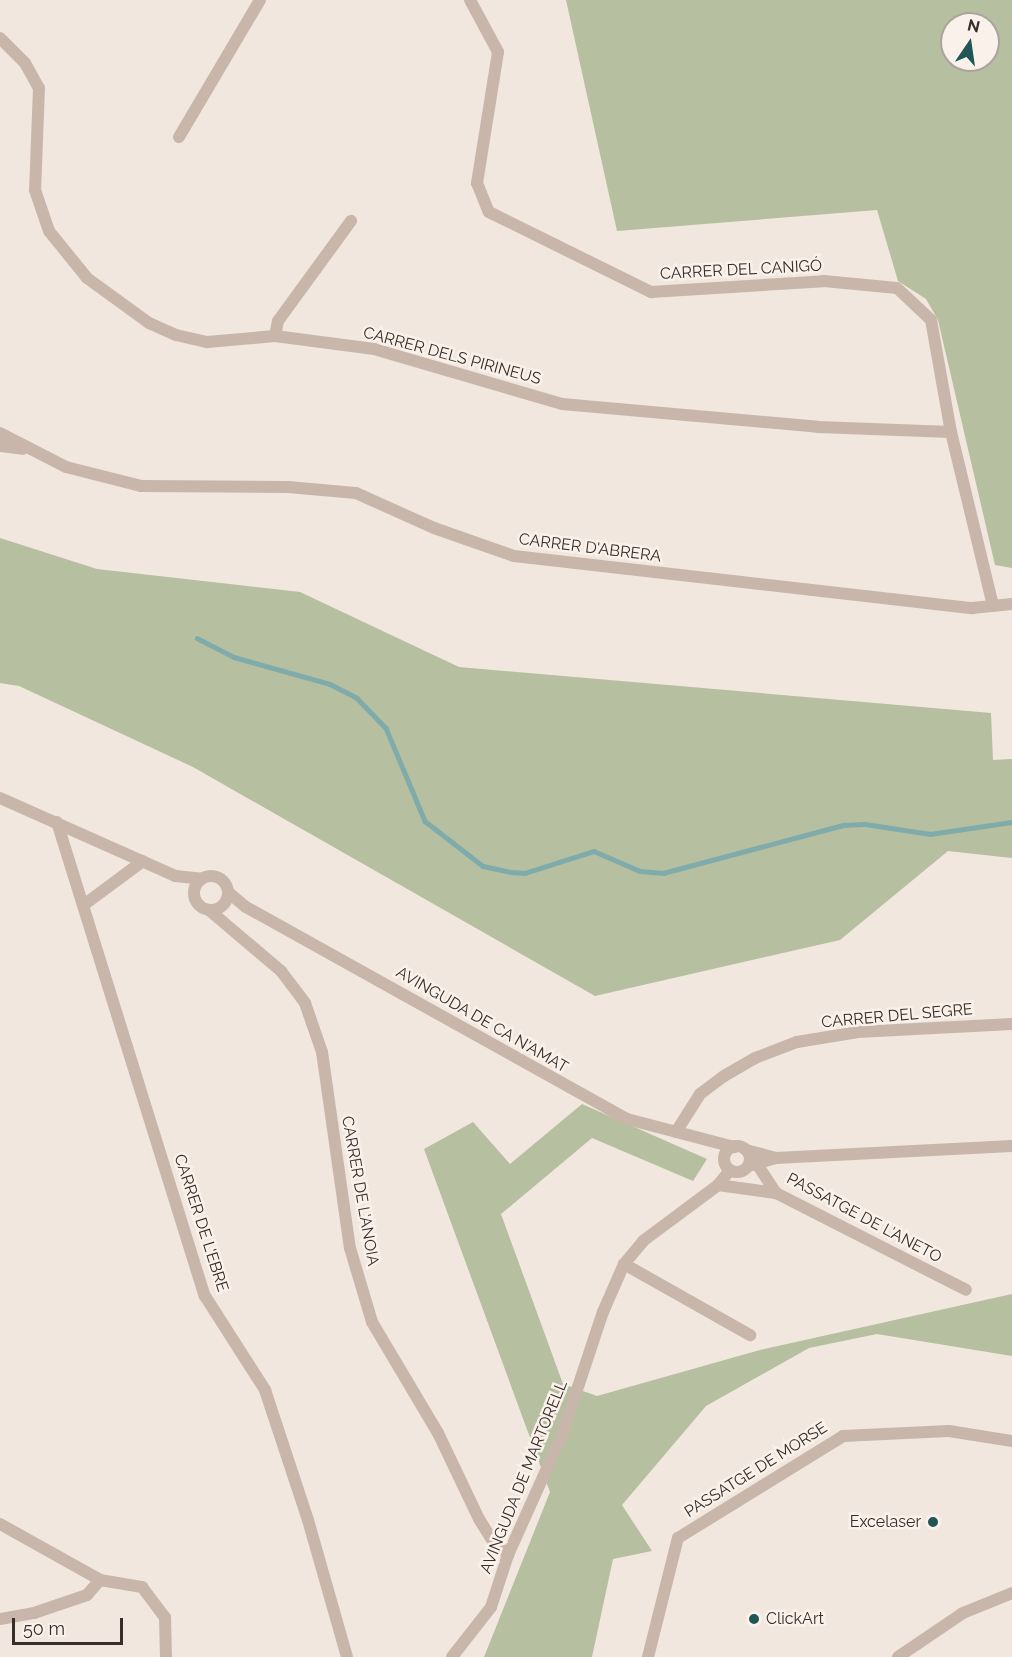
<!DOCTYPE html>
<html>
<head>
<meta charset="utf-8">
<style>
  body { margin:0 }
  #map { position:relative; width:1012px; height:1657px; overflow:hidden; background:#f1e7de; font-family:Raleway,sans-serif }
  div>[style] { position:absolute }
  .green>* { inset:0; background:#b6bf9f }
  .stream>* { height:4.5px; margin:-2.25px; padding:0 2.25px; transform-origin:2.25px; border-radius:2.25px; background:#7facab }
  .minor>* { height:12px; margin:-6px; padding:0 6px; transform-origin:6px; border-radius:6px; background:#c9b6aa }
  .minor>.ring { margin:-6px; padding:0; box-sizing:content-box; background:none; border:12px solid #c9b6aa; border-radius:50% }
  .dots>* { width:16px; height:16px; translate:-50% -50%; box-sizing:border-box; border:3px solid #f9f1ea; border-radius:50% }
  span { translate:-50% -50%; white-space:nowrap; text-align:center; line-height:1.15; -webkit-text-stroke:5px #f9f1ea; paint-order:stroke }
  .street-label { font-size:16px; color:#372d29 }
  .poi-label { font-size:16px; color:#372d29 }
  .right { translate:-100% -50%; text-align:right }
  .left { translate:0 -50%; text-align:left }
  .north { position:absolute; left:940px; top:12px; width:60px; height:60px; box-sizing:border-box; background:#f9f1ea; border:2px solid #aba39d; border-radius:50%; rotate:13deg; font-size:16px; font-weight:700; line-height:24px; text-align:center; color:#372d29 }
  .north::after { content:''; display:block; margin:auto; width:21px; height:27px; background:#215656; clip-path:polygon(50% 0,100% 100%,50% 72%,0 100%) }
  .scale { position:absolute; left:12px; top:1618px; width:111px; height:27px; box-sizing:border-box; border:3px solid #372d29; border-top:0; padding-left:8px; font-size:18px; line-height:21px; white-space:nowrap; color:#372d29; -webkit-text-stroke:4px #f9f1ea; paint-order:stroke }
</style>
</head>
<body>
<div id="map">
  <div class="green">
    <div style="clip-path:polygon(evenodd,566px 0,1012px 0,1012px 568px,995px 565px,938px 320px,926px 299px,898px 281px,877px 210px,617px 231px,566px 0,952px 24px,988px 24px,988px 60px,952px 60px,952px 24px)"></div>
    <div style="clip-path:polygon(0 538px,97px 569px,300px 592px,459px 667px,991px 713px,993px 760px,1012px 759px,1012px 858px,948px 851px,840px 940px,595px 996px,193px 767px,19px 686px,0 683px)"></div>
    <div style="clip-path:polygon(582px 1104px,707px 1159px,693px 1181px,592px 1138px,501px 1214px,563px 1384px,597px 1396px,760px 1350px,1012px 1294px,1012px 1356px,877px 1334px,809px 1348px,706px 1406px,622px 1505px,652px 1551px,613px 1559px,592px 1657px,484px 1657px,550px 1492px,424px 1149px,473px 1122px,510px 1164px)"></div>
  </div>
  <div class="stream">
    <div style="left:197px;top:638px;width:42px;rotate:27.2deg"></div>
    <div style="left:234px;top:657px;width:100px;rotate:15.7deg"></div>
    <div style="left:330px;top:684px;width:30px;rotate:27deg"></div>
    <div style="left:357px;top:698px;width:42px;rotate:46deg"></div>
    <div style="left:386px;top:728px;width:101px;rotate:67.2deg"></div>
    <div style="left:425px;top:821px;width:73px;rotate:37.8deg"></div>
    <div style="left:483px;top:866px;width:29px;rotate:12deg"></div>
    <div style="left:511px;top:872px;width:14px;rotate:4deg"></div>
    <div style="left:525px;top:873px;width:72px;rotate:-17.7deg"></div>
    <div style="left:594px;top:851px;width:50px;rotate:23.5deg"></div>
    <div style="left:640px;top:871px;width:23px;rotate:5deg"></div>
    <div style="left:663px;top:873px;width:187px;rotate:-14.9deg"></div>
    <div style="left:844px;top:825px;width:21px;rotate:-3deg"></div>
    <div style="left:865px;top:824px;width:66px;rotate:8.7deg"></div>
    <div style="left:930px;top:834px;width:83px;rotate:-8.3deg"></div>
  </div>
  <div class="minor">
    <div style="left:470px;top:0;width:59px;rotate:61.7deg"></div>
    <div style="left:498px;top:52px;width:133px;rotate:99.1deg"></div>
    <div style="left:477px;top:183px;width:31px;rotate:68deg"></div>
    <div style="left:489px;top:212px;width:181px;rotate:26.3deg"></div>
    <div style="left:651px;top:292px;width:173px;rotate:-3.6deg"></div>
    <div style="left:824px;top:281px;width:73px;rotate:5.5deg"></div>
    <div style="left:897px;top:288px;width:47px;rotate:43.3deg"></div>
    <div style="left:931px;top:320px;width:114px;rotate:79.9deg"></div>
    <div style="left:951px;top:432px;width:179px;rotate:76.4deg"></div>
    <div style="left:0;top:38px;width:35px;rotate:45deg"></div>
    <div style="left:25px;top:63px;width:29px;rotate:61deg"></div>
    <div style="left:39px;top:88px;width:102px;rotate:92.2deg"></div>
    <div style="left:35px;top:190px;width:43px;rotate:71.1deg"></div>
    <div style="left:49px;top:231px;width:60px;rotate:51deg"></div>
    <div style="left:87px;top:278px;width:77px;rotate:36deg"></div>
    <div style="left:149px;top:323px;width:30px;rotate:24deg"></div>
    <div style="left:176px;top:335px;width:32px;rotate:13deg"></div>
    <div style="left:207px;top:342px;width:68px;rotate:-5deg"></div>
    <div style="left:275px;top:336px;width:100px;rotate:7.5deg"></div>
    <div style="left:374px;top:349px;width:196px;rotate:16.3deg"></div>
    <div style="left:562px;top:404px;width:257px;rotate:5.1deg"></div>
    <div style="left:818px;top:427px;width:133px;rotate:2.2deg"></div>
    <div style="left:179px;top:137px;width:159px;rotate:-59.4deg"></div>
    <div style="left:275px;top:336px;width:15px;rotate:-79deg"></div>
    <div style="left:278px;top:321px;width:124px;rotate:-53.9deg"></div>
    <div style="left:0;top:433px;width:74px;rotate:27.3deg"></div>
    <div style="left:66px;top:467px;width:77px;rotate:14.2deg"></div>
    <div style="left:141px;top:486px;width:147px;rotate:0.4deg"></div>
    <div style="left:288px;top:487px;width:68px;rotate:5deg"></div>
    <div style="left:356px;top:493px;width:85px;rotate:24.2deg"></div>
    <div style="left:434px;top:528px;width:85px;rotate:19.3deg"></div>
    <div style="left:514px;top:556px;width:461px;rotate:6.5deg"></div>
    <div style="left:972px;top:608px;width:40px;rotate:-5.7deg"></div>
    <div style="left:0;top:446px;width:23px;rotate:7deg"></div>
    <div style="left:0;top:798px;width:192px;rotate:24deg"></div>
    <div style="left:175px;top:876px;width:27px;rotate:6deg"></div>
    <div style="left:57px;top:822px;width:497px;rotate:72.7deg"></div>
    <div style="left:205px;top:1296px;width:112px;rotate:57.4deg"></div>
    <div style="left:265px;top:1390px;width:137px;rotate:71.7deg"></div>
    <div style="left:308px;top:1520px;width:142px;rotate:74.1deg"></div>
    <div class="ring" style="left:194px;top:876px;width:22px;height:22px"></div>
    <div style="left:228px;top:892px;width:23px;rotate:40deg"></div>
    <div style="left:246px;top:907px;width:436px;rotate:29.1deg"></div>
    <div style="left:627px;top:1119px;width:111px;rotate:14.7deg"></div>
    <div style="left:85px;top:904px;width:72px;rotate:-36.6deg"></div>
    <div style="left:209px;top:910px;width:94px;rotate:40.3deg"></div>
    <div style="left:281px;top:971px;width:40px;rotate:53deg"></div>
    <div style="left:305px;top:1003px;width:52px;rotate:70.9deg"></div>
    <div style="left:322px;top:1052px;width:198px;rotate:81.9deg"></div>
    <div style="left:350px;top:1248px;width:77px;rotate:73.4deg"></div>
    <div style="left:372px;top:1322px;width:129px;rotate:59.3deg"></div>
    <div style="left:438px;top:1433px;width:95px;rotate:64.5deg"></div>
    <div style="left:479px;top:1519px;width:26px;rotate:58deg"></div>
    <div style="left:493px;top:1541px;width:21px;rotate:43deg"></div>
    <div style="left:676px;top:1132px;width:45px;rotate:-57.7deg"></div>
    <div style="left:700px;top:1094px;width:30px;rotate:-37deg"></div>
    <div style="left:724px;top:1076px;width:36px;rotate:-30deg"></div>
    <div style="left:755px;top:1058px;width:45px;rotate:-20.9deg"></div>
    <div style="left:797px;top:1042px;width:62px;rotate:-9.3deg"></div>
    <div style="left:858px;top:1032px;width:154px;rotate:-3deg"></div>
    <div class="ring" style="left:724px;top:1146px;width:14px;height:14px"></div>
    <div style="left:746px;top:1150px;width:31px;rotate:15deg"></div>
    <div style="left:757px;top:1164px;width:35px;rotate:57deg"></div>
    <div style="left:776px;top:1193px;width:213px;rotate:27deg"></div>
    <div style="left:748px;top:1166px;width:29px;rotate:-16deg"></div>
    <div style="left:776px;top:1158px;width:236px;rotate:-2.9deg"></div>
    <div style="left:718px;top:1185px;width:59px;rotate:7.9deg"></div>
    <div style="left:624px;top:1264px;width:145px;rotate:29.4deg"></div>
    <div style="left:0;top:1524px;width:115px;rotate:29.2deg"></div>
    <div style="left:100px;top:1580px;width:43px;rotate:9.5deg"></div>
    <div style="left:142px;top:1587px;width:38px;rotate:53deg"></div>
    <div style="left:165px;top:1617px;width:40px;rotate:88.6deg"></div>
    <div style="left:0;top:1619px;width:35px;rotate:-10deg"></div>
    <div style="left:34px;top:1613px;width:56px;rotate:-18.8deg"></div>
    <div style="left:87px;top:1595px;width:20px;rotate:-49deg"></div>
    <div style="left:452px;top:1657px;width:63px;rotate:-52deg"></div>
    <div style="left:491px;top:1607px;width:55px;rotate:-71.9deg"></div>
    <div style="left:508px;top:1555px;width:132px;rotate:-65.8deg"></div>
    <div style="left:562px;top:1435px;width:130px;rotate:-71.6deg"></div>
    <div style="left:603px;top:1312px;width:52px;rotate:-66.4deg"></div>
    <div style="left:624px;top:1264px;width:30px;rotate:-50deg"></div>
    <div style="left:643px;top:1241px;width:94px;rotate:-36.7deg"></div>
    <div style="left:718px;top:1185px;width:19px;rotate:-51deg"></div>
    <div style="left:648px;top:1657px;width:123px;rotate:-75.9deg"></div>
    <div style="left:678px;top:1538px;width:194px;rotate:-31.7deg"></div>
    <div style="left:843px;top:1436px;width:106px;rotate:-2.7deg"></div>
    <div style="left:949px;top:1431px;width:64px;rotate:9deg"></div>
    <div style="left:898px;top:1657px;width:78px;rotate:-34.1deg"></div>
    <div style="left:963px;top:1613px;width:53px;rotate:-22.2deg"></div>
  </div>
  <div class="dots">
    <div style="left:933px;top:1522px;background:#215656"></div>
    <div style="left:754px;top:1619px;background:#215656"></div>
  </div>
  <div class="street-label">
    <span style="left:741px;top:270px;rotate:-3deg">CARRER DEL CANIGÓ</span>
    <span style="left:452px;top:356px;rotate:15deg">CARRER DELS PIRINEUS</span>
    <span style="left:590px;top:548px;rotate:7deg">CARRER D'ABRERA</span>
    <span style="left:897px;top:1016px;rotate:-5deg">CARRER DEL SEGRE</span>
    <span style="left:482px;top:1020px;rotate:30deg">AVINGUDA DE CA N'AMAT</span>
    <span style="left:360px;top:1191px;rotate:80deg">CARRER DE L'ANOIA</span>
    <span style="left:864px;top:1218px;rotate:28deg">PASSATGE DE L'ANETO</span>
    <span style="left:201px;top:1223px;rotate:72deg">CARRER DE L'EBRE</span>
    <span style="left:756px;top:1470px;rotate:-32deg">PASSATGE DE MORSE</span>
    <span style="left:524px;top:1477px;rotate:-68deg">AVINGUDA DE MARTORELL</span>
  </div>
  <div class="poi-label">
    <span class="right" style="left:921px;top:1522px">Excelaser</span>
    <span class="left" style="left:766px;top:1619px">ClickArt</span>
  </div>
  <div class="north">N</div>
  <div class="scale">50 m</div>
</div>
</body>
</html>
